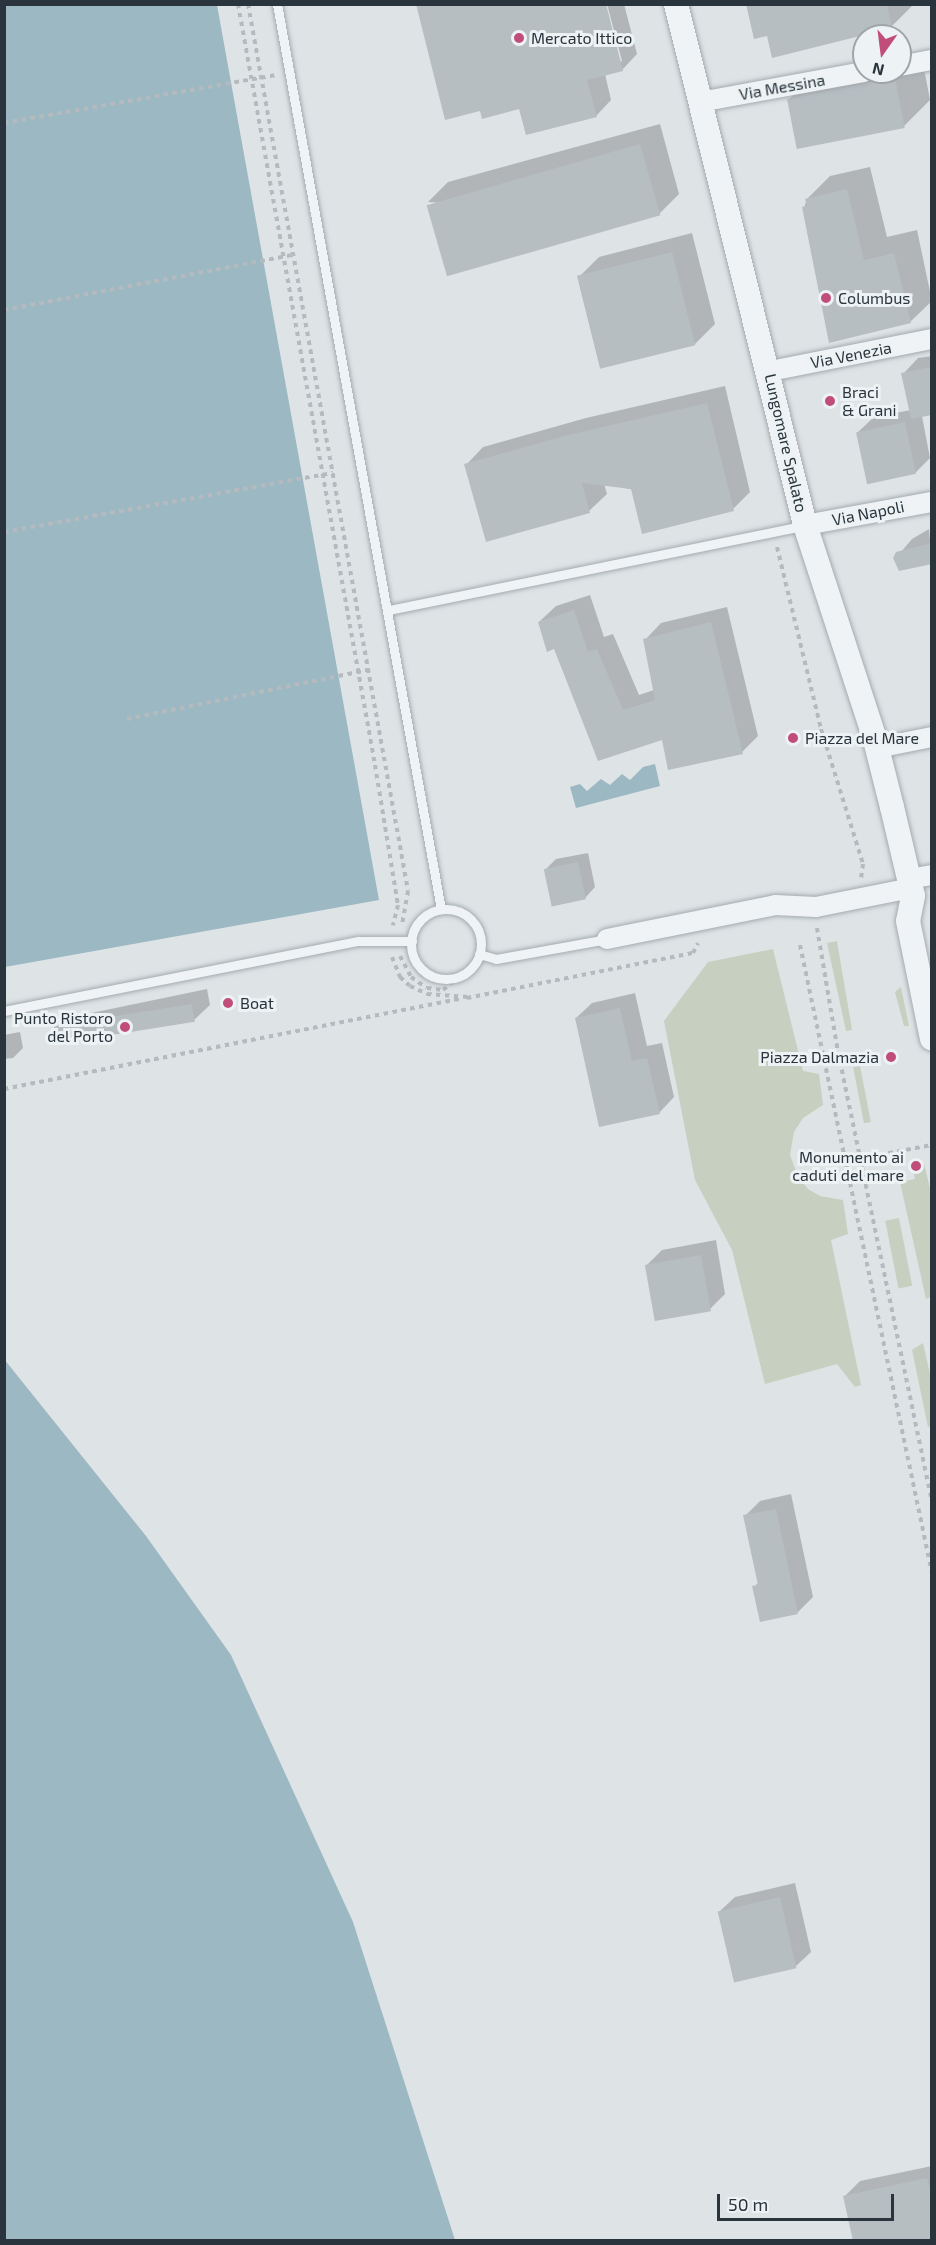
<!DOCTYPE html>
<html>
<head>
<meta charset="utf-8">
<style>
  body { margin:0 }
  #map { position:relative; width:936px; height:2245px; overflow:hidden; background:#dee3e6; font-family:"Exo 2",sans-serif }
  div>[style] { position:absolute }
  .green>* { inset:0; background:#c7cfc0; transform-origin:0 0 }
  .water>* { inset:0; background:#9cb8c3 }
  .shadow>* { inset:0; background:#0003 }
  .building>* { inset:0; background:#b6bec2; transform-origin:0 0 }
  .path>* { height:4px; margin-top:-2px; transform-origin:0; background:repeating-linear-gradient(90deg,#b4babe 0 4.5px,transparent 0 9px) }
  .roads { filter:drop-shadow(0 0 2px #a4abb0) drop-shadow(0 0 2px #a4abb0) }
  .service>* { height:9px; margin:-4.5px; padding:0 4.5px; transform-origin:4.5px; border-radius:4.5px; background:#f0f3f5 }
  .service>.ring { margin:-4.5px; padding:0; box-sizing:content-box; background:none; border:9px solid #f0f3f5; border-radius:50% }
  .minor>* { height:20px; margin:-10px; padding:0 10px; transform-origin:10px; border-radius:10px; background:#f0f3f5 }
  .tertiary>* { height:24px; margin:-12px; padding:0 12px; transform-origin:12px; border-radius:12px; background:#f0f3f5 }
  .dots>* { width:16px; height:16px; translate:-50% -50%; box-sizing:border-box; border:3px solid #edf2f4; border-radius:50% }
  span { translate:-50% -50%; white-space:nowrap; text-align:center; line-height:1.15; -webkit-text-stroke:6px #edf2f4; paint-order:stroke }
  .poi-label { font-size:16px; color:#29343c }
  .left { translate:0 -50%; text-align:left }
  .right { translate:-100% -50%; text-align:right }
  .street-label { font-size:16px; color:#29343c }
  .frame { position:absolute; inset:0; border:6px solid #29343c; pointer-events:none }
  .north { position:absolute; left:852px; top:24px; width:60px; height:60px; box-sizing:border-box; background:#edf2f4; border:2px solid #9fa6aa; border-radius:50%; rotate:194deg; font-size:16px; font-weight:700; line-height:24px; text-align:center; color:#29343c }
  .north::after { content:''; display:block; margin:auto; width:21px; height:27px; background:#c14d7a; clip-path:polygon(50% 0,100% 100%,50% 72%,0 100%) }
  .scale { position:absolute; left:717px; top:2194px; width:177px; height:27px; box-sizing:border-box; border:3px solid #29343c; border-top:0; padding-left:8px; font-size:18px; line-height:21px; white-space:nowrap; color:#29343c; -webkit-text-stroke:4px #edf2f4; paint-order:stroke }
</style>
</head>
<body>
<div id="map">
  <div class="green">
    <div style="clip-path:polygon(837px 941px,852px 1030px,846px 1031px,827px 943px)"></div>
    <div style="clip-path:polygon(773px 949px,803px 1071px,819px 1074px,823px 1105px,803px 1118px,794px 1132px,790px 1155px,798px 1177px,808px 1189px,820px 1196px,843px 1200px,848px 1234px,831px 1240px,861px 1385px,855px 1387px,837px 1364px,765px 1384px,732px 1250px,695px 1180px,664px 1021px,708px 962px)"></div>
    <div style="clip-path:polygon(901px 987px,909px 1026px,904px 1026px,895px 992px)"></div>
    <div style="left:860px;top:1066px;width:57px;height:7px;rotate:79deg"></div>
    <div style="clip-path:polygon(924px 1163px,932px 1197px,931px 1297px,926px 1299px,900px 1182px,915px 1179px,912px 1165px)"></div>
    <div style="left:899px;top:1218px;width:69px;height:14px;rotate:79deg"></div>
    <div style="clip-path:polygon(923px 1343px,932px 1383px,931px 1426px,928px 1427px,912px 1350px)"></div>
  </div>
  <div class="water">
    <div style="clip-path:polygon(5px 4px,217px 5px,379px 900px,5px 967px)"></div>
    <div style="clip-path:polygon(655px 764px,660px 786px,576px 808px,570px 787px,580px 784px,587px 791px,601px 779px,610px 785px,622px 774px,630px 780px,643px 767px)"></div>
    <div style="clip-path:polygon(4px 1359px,146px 1536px,231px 1655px,353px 1922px,455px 2240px,5px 2240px)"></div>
  </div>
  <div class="shadow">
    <div style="clip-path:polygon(607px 4px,624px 4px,637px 54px,622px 70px,605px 74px,611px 100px,596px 116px,520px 108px,622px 61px)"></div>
    <div style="clip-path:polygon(747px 4px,913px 4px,913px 5px,891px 27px)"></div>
    <div style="clip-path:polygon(921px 53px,930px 100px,904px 126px,789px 99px,815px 74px,900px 72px)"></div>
    <div style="clip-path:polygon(660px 124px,679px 194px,659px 214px,428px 202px,448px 182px)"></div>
    <div style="clip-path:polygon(870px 167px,887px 237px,917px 230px,932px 301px,910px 322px,830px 341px,804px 208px,807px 199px,830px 176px)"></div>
    <div style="clip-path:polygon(692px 233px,715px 324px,695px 344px,579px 277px,599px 257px)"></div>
    <div style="clip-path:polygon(932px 356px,932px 414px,922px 416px,930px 458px,915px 473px,858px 432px,874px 417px,911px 410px,903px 374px,918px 358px)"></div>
    <div style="clip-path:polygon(725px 386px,750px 492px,733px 509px,604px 484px,607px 494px,589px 511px,466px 465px,483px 447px,586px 418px)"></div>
    <div style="clip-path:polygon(929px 529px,932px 563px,895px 559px,912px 539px)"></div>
    <div style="clip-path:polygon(590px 595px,604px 637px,613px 634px,639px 695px,654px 690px,645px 640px,661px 623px,727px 607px,758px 736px,742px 752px,664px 738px,599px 759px,555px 647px,539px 622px,556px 606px)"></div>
    <div style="clip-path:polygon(588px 853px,595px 887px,585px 898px,545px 870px,556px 859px)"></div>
    <div style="clip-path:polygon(207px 989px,210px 1005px,194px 1020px,57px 1032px,72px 1017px)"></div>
    <div style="clip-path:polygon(635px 993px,647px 1046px,662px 1043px,674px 1097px,659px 1113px,576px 1018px,592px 1003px)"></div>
    <div style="clip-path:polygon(20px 1032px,23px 1048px,13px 1058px,4px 1059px,4px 1035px)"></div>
    <div style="clip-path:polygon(716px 1240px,725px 1294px,710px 1309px,647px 1265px,662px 1250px)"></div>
    <div style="clip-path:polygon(791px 1494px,813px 1597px,798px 1612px,761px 1620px,754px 1587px,759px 1582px,745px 1516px,760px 1501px)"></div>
    <div style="clip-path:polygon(795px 1883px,811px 1952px,795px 1967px,719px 1912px,735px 1897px)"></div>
    <div style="clip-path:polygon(932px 2166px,932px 2240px,845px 2196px,860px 2181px)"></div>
  </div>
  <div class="building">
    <div style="clip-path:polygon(416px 4px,606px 4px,623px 71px,587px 80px,597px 117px,526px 135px,519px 109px,482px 119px,480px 111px,445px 120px)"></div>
    <div style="clip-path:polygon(746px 4px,887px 4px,892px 28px,772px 58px,767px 36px,754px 39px)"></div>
    <div style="left:895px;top:78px;width:51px;height:110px;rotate:79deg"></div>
    <div style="left:640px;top:144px;width:74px;height:222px;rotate:74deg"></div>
    <div style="clip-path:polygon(847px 189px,864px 260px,894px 253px,911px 323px,829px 343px,802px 207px,807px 206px,805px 199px)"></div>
    <div style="left:672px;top:252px;width:96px;height:98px;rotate:76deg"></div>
    <div style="clip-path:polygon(932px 367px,932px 415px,911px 419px,901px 373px)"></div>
    <div style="clip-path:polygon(707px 403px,734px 511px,642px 534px,631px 489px,582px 483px,590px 513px,486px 542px,464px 464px,568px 435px)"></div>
    <div style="left:905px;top:422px;width:53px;height:50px;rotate:78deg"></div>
    <div style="clip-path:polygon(932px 543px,932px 564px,899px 571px,893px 558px,896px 552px)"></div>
    <div style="clip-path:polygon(574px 610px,588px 652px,597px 649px,623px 710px,655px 700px,643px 639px,711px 622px,743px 754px,668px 770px,662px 740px,598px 761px,554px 649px,547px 652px,538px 622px)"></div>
    <div style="left:578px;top:862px;width:38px;height:35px;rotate:78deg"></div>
    <div style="left:192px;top:1004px;width:18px;height:140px;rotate:81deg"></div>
    <div style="clip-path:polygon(620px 1008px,632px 1061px,647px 1058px,660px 1114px,599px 1127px,575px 1018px)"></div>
    <div style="left:701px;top:1255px;width:57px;height:57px;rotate:80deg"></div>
    <div style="clip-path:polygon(776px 1509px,798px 1614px,760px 1622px,752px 1586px,758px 1585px,743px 1515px)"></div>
    <div style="left:780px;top:1897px;width:73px;height:64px;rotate:77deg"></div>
    <div style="clip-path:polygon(927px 2178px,932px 2199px,932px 2241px,853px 2241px,843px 2196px)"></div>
  </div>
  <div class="path">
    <div style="left:238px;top:4px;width:773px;rotate:79.79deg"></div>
    <div style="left:375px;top:765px;width:142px;rotate:80.7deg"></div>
    <div style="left:398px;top:905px;width:21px;rotate:104deg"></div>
    <div style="left:248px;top:4px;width:901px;rotate:79.77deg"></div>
    <div style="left:408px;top:891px;width:35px;rotate:100deg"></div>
    <div style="left:4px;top:123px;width:276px;rotate:-10deg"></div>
    <div style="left:4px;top:310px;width:294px;rotate:-10.8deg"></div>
    <div style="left:4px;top:532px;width:334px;rotate:-10.2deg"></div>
    <div style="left:777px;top:547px;width:187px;rotate:76.4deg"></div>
    <div style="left:821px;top:729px;width:141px;rotate:72.7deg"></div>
    <div style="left:863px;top:864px;width:14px;rotate:98deg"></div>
    <div style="left:127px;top:719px;width:246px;rotate:-11.5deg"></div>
    <div style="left:817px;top:928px;width:126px;rotate:80.4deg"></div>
    <div style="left:838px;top:1052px;width:459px;rotate:78.2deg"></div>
    <div style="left:800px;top:945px;width:642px;rotate:78.13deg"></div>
    <div style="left:400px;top:956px;width:24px;rotate:62deg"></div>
    <div style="left:411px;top:977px;width:19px;rotate:35deg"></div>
    <div style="left:427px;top:988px;width:16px;rotate:7deg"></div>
    <div style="left:443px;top:990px;width:25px;rotate:-40deg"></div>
    <div style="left:392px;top:957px;width:22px;rotate:68deg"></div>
    <div style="left:400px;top:977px;width:13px;rotate:42deg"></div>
    <div style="left:410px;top:986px;width:19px;rotate:25deg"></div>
    <div style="left:427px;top:994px;width:41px;rotate:4.2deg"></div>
    <div style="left:467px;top:998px;width:230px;rotate:-11.3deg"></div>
    <div style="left:693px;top:953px;width:11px;rotate:-63deg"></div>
    <div style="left:4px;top:1089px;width:465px;rotate:-11.2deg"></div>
    <div style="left:862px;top:1158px;width:71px;rotate:-10.5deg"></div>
  </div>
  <div class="roads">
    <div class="service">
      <div style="left:277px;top:4px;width:920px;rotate:79.73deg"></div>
      <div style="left:389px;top:610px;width:422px;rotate:-11.5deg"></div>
      <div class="ring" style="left:411px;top:909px;width:61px;height:61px"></div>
      <div style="left:479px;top:954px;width:18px;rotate:16deg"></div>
      <div style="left:496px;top:959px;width:113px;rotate:-10.2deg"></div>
      <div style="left:4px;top:1011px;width:361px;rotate:-11.2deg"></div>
      <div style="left:358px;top:941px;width:54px"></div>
    </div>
    <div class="minor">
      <div style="left:900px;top:66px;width:33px;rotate:-11deg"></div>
      <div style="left:700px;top:102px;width:167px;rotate:-10.4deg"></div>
      <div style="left:770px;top:371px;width:165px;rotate:-11.2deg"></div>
      <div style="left:805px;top:525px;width:129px;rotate:-10.3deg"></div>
      <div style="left:877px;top:748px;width:56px;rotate:-11.3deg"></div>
      <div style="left:909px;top:879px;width:23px;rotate:-10deg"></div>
      <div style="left:607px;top:939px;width:171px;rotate:-11.4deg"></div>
      <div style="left:775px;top:905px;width:41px;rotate:2.8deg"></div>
      <div style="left:816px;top:907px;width:97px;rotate:-11.3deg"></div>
    </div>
    <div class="tertiary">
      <div style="left:676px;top:4px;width:537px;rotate:76.09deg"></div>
      <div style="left:805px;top:525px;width:222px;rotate:71.9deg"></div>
      <div style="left:874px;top:736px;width:73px;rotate:75.8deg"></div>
      <div style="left:892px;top:807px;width:91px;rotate:76.7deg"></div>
      <div style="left:913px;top:896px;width:25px;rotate:101deg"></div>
      <div style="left:908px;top:921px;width:120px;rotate:78.5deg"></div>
    </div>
  </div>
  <div class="dots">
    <div style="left:519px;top:38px;background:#c14d7a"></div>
    <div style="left:826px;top:298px;background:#c14d7a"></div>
    <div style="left:830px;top:401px;background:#c14d7a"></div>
    <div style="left:793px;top:738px;background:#c14d7a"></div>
    <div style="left:228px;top:1003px;background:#c14d7a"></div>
    <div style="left:125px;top:1027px;background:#c14d7a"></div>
    <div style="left:891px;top:1057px;background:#c14d7a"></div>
    <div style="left:916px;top:1166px;background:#c14d7a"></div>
  </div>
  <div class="poi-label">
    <span class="left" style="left:531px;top:38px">Mercato Ittico</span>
    <span class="left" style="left:838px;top:298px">Columbus</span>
    <span class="left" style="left:842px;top:401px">Braci<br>&amp; Grani</span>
    <span class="left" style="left:805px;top:738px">Piazza del Mare</span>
    <span class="left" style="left:240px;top:1003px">Boat</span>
    <span class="right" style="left:113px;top:1027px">Punto Ristoro<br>del Porto</span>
    <span class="right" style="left:879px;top:1057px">Piazza Dalmazia</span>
    <span class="right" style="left:904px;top:1166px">Monumento ai<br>caduti del mare</span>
  </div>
  <div class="street-label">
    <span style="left:782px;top:87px;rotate:-10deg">Via Messina</span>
    <span style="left:851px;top:355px;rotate:-11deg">Via Venezia</span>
    <span style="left:786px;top:443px;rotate:77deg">Lungomare Spalato</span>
    <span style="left:868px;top:513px;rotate:-11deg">Via Napoli</span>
  </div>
  <div class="frame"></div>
  <div class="north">N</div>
  <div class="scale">50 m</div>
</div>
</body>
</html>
